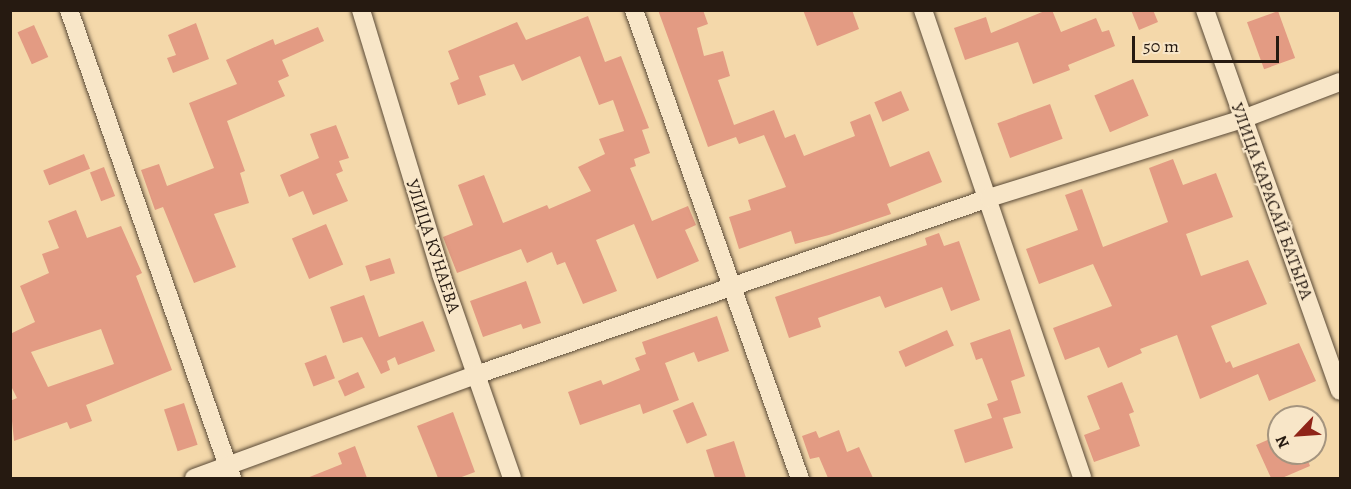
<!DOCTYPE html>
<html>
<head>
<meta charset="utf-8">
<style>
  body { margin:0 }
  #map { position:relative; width:1351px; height:489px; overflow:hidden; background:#f4d8aa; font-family:Alegreya,serif }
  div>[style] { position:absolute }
  .building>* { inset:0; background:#e39b83; transform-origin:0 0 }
  .roads { filter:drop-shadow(0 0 2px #5a4a37) drop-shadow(0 0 2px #5a4a37) }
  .minor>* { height:18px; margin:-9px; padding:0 9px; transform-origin:9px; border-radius:9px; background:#f8e6c8 }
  span { translate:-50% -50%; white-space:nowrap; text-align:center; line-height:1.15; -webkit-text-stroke:4.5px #f8e6c8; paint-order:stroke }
  .street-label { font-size:18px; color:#261a11 }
  .frame { position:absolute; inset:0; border:12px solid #261a11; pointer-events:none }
  .north { position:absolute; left:1267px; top:405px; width:60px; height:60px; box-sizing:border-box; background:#f8e6c8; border:2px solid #a4947f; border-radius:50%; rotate:245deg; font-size:16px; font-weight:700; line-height:24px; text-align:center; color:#261a11 }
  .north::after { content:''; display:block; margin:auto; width:21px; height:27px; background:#8f2418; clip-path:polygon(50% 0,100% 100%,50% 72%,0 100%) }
  .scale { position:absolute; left:1132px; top:36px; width:147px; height:27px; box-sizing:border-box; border:3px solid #261a11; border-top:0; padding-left:8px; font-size:18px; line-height:21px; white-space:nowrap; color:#261a11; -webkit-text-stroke:4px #f8e6c8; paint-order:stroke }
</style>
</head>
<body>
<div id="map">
  <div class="building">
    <div style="clip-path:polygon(658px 10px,703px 10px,708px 24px,697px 28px,704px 56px,723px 51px,730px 76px,718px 80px,734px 125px,774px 110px,785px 138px,795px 134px,804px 156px,855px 136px,850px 122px,870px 114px,890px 167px,929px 151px,942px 182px,887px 204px,891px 214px,829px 235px,795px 244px,791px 231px,739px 249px,729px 217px,751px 210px,748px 200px,786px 187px,764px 135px,739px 144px,736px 137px,708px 147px)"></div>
    <div style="clip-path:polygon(803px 10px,852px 10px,859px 29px,817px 46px)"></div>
    <div style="clip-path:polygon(1047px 10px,1052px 10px,1061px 32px,1096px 18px,1102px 32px,1109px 30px,1115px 46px,1068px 65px,1070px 70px,1033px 84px,1018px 42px,965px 60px,954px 28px,986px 17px,991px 33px)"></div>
    <div style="clip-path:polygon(1131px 10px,1153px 10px,1158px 22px,1139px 30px)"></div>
    <div style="left:1278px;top:11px;width:50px;height:33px;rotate:70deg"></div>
    <div style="clip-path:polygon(588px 16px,605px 62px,621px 56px,649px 128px,642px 130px,650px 153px,634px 159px,636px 166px,630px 168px,652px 221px,688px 206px,696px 225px,685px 230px,699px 261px,657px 279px,634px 224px,596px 240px,617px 291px,583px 304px,565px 262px,557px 265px,552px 252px,527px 263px,521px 249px,457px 273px,443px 237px,473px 225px,458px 185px,484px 175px,503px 223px,547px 205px,549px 209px,591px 191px,578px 167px,605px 154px,599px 139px,624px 131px,613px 100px,599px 105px,580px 56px,522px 81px,514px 64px,479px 76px,486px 95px,458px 105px,450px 83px,459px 79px,448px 51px,517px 22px,526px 40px)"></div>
    <div style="clip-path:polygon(196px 23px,209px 59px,173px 73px,167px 58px,176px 55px,168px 35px)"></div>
    <div style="left:34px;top:25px;width:35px;height:18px;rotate:66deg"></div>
    <div style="clip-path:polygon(318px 27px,324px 41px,282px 60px,289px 76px,278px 81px,285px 96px,227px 121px,245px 171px,240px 173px,249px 203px,214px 214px,236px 267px,194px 283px,163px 207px,155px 210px,141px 170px,159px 164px,167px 186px,214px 168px,189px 103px,237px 84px,226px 60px,273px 39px,275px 45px)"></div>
    <div style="left:1133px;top:79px;width:40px;height:42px;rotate:67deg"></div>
    <div style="left:901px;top:91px;width:21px;height:29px;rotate:67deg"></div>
    <div style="left:1050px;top:104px;width:37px;height:56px;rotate:70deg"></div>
    <div style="clip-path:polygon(336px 125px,349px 158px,339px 161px,343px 171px,336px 174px,348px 201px,313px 215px,303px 191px,289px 197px,280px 175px,319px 158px,310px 134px)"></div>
    <div style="left:84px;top:154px;width:16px;height:44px;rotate:68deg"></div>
    <div style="clip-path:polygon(1173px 159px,1183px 185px,1216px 173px,1233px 217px,1186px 234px,1201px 276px,1248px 260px,1267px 304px,1211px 326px,1226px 363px,1230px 361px,1233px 368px,1299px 343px,1316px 381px,1269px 401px,1258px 374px,1200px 399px,1177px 335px,1140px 349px,1142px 353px,1108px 368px,1099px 347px,1065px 360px,1053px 328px,1112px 306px,1093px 264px,1039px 284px,1026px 249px,1078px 230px,1065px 195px,1082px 189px,1103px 247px,1168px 222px,1149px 168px)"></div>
    <div style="left:104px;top:167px;width:31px;height:15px;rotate:69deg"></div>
    <div style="clip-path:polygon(evenodd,76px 210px,87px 238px,121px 226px,142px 273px,136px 276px,172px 370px,86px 405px,92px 421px,70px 429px,67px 422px,14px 441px,10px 401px,17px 398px,10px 384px,10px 334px,35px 322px,20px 286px,49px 273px,42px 254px,59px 248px,48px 221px,76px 210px,101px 329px,114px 364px,48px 387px,31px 352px,101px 329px)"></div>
    <div style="left:326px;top:224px;width:44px;height:37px;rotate:67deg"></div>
    <div style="clip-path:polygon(939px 233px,944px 246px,959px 241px,980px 300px,951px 311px,942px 287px,885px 308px,880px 296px,818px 318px,821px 327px,789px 338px,775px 297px,927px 245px,925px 238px)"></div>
    <div style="left:390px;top:258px;width:16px;height:26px;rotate:72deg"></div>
    <div style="clip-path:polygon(526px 281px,541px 323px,523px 329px,521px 324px,483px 337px,470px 301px)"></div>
    <div style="clip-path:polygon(364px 295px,379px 337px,423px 321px,435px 351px,398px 365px,395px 357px,387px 361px,390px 370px,381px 374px,362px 337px,343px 343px,330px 307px)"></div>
    <div style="clip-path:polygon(717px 316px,729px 351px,698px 362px,694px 352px,665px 363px,679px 400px,643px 414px,640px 404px,580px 425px,568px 392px,601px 380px,603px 385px,640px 370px,635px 358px,646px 354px,642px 342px)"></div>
    <div style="clip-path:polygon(1010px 329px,1025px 376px,1011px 381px,1021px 413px,1003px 418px,1013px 448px,965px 463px,954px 430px,992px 418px,987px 404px,998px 400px,982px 358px,976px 360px,970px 343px)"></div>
    <div style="left:947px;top:330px;width:17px;height:53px;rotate:66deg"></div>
    <div style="left:326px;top:355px;width:25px;height:23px;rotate:69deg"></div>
    <div style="left:358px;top:372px;width:17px;height:22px;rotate:66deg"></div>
    <div style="clip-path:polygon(1122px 382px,1134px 412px,1129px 414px,1140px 446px,1094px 462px,1084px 435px,1100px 429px,1087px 396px)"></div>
    <div style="left:693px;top:402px;width:36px;height:22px;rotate:67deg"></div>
    <div style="left:184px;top:403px;width:44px;height:21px;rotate:72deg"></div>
    <div style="clip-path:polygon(453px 412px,475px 472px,459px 478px,438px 478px,417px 426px)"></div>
    <div style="clip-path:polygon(839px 430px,847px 452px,859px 447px,873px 478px,828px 478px,819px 457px,810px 459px,802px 436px,816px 431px,819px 438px)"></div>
    <div style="clip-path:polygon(1279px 435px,1279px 453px,1305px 453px,1310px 466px,1282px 478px,1271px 478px,1256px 445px)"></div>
    <div style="clip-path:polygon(734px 441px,746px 478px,715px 478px,706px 450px)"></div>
    <div style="clip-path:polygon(355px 446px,367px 478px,307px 478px,342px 464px,338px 453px)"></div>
  </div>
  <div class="roads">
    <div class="minor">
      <div style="left:69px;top:10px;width:496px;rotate:70.8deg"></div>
      <div style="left:361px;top:10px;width:276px;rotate:73.1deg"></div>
      <div style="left:441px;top:274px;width:216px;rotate:70.8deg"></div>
      <div style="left:634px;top:10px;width:497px;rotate:70.5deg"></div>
      <div style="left:923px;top:10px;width:494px;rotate:71.2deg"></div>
      <div style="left:1205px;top:10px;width:404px;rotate:70.5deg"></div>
      <div style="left:194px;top:478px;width:300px;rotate:-20.1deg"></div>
      <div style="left:476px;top:375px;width:543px;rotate:-19.04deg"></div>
      <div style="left:989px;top:198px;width:266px;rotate:-17.3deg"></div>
      <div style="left:1243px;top:119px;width:104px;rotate:-20.9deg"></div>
    </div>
  </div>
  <div class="street-label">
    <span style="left:1272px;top:201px;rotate:70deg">УЛИЦА КАРАСАЙ БАТЫРА</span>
    <span style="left:433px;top:246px;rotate:72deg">УЛИЦА КУНАЕВА</span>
  </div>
  <div class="frame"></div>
  <div class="north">N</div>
  <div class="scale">50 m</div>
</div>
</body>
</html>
